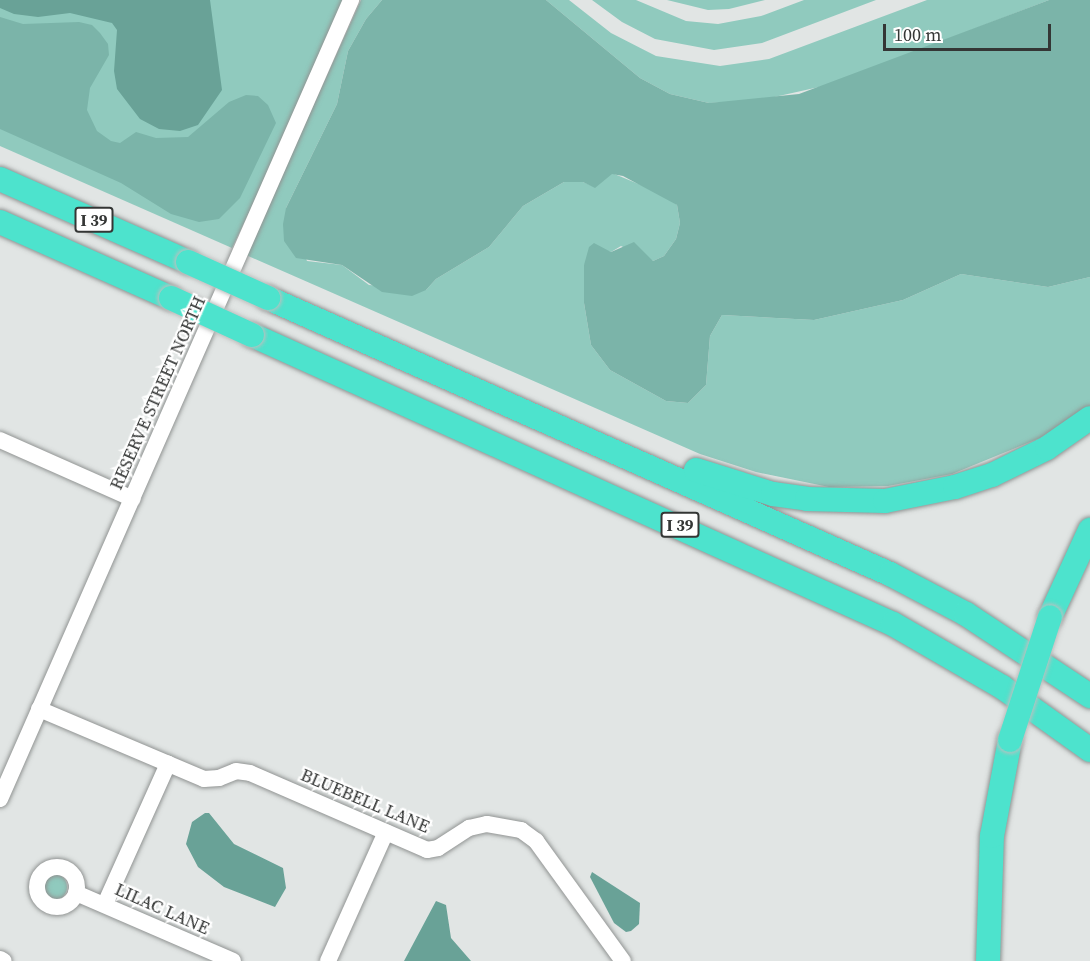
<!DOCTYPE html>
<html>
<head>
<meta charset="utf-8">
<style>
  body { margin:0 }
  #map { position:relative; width:1090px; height:961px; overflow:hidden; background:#e1e5e4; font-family:"Source Serif 4",serif }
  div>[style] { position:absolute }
  .green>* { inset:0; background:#90cabe }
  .round { border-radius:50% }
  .forest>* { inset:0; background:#7bb4a9 }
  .water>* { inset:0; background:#69a297 }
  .roads { filter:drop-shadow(0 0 2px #919493) drop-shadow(0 0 2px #919493) }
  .minor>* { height:16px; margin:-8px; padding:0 8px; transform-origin:8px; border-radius:8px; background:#fff }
  .minor>.ring { margin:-8px; padding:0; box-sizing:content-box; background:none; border:16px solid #fff; border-radius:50% }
  .highway>* { height:24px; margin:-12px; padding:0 12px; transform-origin:12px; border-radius:12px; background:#4de3cd }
  .bridges { filter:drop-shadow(0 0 2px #bebfbe) drop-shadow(0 0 2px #bebfbe) }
  .highway-bridge>* { height:24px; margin:-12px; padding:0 12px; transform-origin:12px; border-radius:12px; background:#4de3cd }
  span { translate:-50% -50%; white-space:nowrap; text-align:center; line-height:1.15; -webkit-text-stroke:4.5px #fff; paint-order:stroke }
  .shield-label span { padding:2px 4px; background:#fff; border:2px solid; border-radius:4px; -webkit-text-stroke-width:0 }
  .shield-label { font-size:16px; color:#343635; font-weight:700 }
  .street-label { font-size:18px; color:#343635 }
  .scale { position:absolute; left:883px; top:24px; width:168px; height:27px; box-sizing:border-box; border:3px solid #343635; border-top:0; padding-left:8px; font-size:18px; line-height:21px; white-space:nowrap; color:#343635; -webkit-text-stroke:4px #fff; paint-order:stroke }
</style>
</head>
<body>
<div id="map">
  <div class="green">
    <div style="clip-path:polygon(0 0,351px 0,232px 248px,0 146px)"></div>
    <div style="clip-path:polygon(361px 0,382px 0,366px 19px,348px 51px,337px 104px,286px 208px,307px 261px,342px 265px,369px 285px,426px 290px,436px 279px,489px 247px,523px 206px,564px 182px,583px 182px,595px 187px,612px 173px,665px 195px,677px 205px,680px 223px,676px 239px,664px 256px,653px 261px,621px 246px,611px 252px,604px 250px,584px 265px,584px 303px,591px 345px,610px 370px,666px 401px,688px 403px,706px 385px,710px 336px,722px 315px,814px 320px,903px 300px,961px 274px,1048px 287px,1090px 277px,1090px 406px,1040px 438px,952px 474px,888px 486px,829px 487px,756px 472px,700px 454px,246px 255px)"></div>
    <div style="clip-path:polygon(546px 0,569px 0,611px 33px,656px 56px,720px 66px,769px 59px,927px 0,1049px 0,828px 85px,757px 101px,709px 103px,670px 94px,640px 78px)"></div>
    <div style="clip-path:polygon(592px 0,636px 0,686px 21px,718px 24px,761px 16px,804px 0,876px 0,762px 43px,714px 50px,655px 39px,622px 22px)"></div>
    <div style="clip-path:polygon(667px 0,765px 0,729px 9px,708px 10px)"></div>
    <div class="round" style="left:41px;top:874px;width:26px;height:26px"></div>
  </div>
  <div class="forest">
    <div style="clip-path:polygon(382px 0,546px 0,640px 78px,670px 94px,709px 103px,799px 94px,1049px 0,1090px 0,1090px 277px,1048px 287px,961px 274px,903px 300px,814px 320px,722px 315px,710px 336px,706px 385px,688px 403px,666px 401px,610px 370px,591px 345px,584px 303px,584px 265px,589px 247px,594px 243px,611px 252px,634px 242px,653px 261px,664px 256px,676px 239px,680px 223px,677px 205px,623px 176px,612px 174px,595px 188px,583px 182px,564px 182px,523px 206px,489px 247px,436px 279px,426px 290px,412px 296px,382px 292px,342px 265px,296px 258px,284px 241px,283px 224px,286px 208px,337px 104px,348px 51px,366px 19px)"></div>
    <div style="clip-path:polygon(0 17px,23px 24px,79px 22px,92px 25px,100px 33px,108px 44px,109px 55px,90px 88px,87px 110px,97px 131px,111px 141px,120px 143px,136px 132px,156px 138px,188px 137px,229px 102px,246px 95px,258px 96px,268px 105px,276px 123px,240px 198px,219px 219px,199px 222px,171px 214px,121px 183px,0 129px)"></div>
  </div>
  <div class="water">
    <div style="clip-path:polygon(0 0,210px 0,222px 90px,198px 125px,180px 131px,159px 129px,140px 119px,117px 89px,114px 71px,117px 30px,112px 23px,70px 13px,38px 17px,14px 14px,0 8px)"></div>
    <div style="clip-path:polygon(205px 813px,209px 813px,234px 844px,283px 868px,286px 888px,275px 907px,224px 887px,198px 867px,186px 844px,192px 822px)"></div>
    <div style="clip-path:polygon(592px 872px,640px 903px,639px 924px,631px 931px,626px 932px,614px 923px,590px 877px)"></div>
    <div style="clip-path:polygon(436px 901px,446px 905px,451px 938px,471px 961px,404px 961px)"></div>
  </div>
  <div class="roads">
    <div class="minor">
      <div style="left:0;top:440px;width:145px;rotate:23.9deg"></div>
      <div style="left:39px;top:709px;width:179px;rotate:23deg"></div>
      <div style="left:204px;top:779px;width:15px;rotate:-4deg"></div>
      <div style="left:219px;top:778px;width:18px;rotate:-22deg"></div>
      <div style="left:236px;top:771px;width:14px;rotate:8deg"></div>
      <div style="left:250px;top:773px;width:193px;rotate:23.5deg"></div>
      <div style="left:427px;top:850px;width:11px;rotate:-10deg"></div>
      <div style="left:438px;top:848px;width:37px;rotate:-33deg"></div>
      <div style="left:469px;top:828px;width:18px;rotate:-13deg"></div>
      <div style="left:487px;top:824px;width:35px;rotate:10deg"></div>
      <div style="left:521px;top:830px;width:19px;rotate:36deg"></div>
      <div style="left:536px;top:841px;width:148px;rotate:54.1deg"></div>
      <div style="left:0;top:799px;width:873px;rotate:-66.28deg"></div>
      <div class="ring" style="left:37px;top:867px;width:24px;height:24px"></div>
      <div style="left:76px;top:893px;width:171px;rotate:23.4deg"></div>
      <div style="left:105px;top:904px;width:154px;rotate:-65.8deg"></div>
      <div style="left:0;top:959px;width:4px;rotate:27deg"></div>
      <div style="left:328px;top:961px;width:141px;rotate:-65.8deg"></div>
    </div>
    <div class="highway">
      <div style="left:0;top:179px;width:206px;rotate:23.8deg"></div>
      <div style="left:0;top:222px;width:187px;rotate:24deg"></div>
      <div style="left:268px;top:298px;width:680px;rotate:23.93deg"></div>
      <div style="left:890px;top:574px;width:86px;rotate:27.8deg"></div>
      <div style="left:966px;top:614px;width:149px;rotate:33.5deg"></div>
      <div style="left:252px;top:335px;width:703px;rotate:24.27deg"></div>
      <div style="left:893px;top:624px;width:126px;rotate:30deg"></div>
      <div style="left:1002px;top:687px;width:108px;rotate:35.6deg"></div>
      <div style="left:696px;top:470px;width:81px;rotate:17.3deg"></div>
      <div style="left:773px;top:494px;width:34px;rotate:8deg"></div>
      <div style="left:807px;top:499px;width:78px;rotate:1.5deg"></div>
      <div style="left:885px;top:501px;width:71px;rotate:-11.3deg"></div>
      <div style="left:955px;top:487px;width:39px;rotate:-18deg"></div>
      <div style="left:992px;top:475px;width:61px;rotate:-26.1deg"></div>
      <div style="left:1047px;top:448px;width:52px;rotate:-34.9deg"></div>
      <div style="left:1050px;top:617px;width:96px;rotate:-65.3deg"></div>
      <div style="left:988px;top:961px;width:125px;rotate:-88.2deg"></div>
      <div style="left:992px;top:836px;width:98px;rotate:-79.4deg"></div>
    </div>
  </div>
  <div class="bridges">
    <div class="highway-bridge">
      <div style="left:188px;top:262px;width:88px;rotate:24.2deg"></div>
      <div style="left:171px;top:298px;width:89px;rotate:24.6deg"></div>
      <div style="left:1010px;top:740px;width:129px;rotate:-72deg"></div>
    </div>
  </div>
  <div class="shield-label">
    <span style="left:94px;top:220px">I 39</span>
    <span style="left:680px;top:525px">I 39</span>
  </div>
  <div class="street-label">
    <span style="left:158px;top:393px;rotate:-66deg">RESERVE STREET NORTH</span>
    <span style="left:365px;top:801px;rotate:23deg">BLUEBELL LANE</span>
    <span style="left:162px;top:909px;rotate:24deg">LILAC LANE</span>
  </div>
  <div class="scale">100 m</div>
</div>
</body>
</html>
